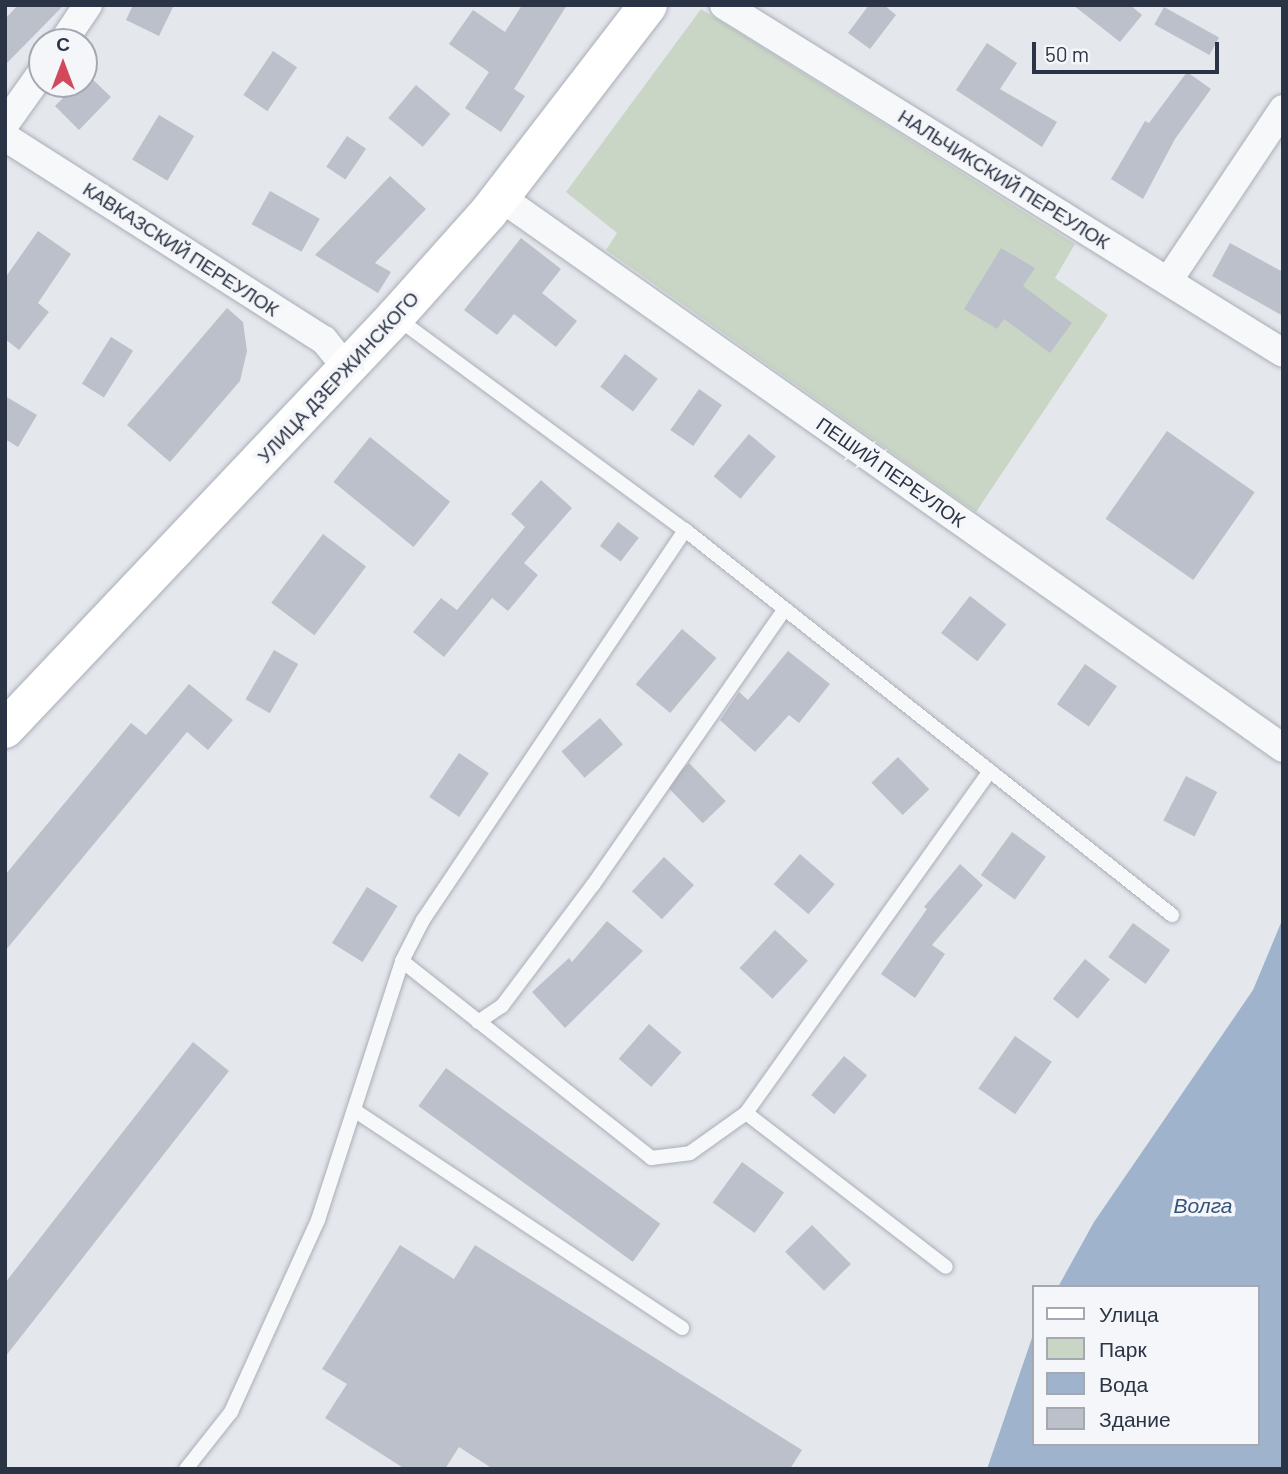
<!DOCTYPE html>
<html>
<head>
<meta charset="utf-8">
<style>
  body { margin:0 }
  #map { position:relative; width:1288px; height:1474px; overflow:hidden; background:#e4e7ec; font-family:Barlow,sans-serif }
  div>[style] { position:absolute }
  .green>* { inset:0; background:#c9d6c5 }
  .water>* { inset:0; background:#9fb4cc }
  .building>* { inset:0; background:#bbc0ca; transform-origin:0 0 }
  .roads { filter:drop-shadow(0 0 2px #a9aeb7) drop-shadow(0 0 2px #a9aeb7) }
  .lane>* { height:14px; margin:-7px; padding:0 7px; transform-origin:7px; border-radius:7px; background:#f7f8fa }
  .street>* { height:28px; margin:-14px; padding:0 14px; transform-origin:14px; border-radius:14px; background:#f7f8fa }
  .secondary>* { height:38px; margin:-19px; padding:0 19px; transform-origin:19px; border-radius:19px; background:#fff }
  span { translate:-50% -50%; white-space:nowrap; text-align:center; line-height:1.15; -webkit-text-stroke:7px #f4f6f9; paint-order:stroke }
  .street-label { font-size:19px; color:#2b3445 }
  .water-label { font-size:21px; color:#34527a; font-style:italic }
  .frame { position:absolute; inset:0; border:7px solid #2b3445; pointer-events:none }
  .legend { position:absolute; left:1032px; top:1285px; width:228px; height:161px; box-sizing:border-box; background:#f4f6f9; border:2px solid #a4a8b1; margin:0; padding:9px 12px; list-style:none; font-size:21px; color:#2b3445 }
  .legend li { display:flex; align-items:center; gap:14px; height:35px }
  .legend b { width:35px; border:2px solid #a4a8b1 }
  .north { position:absolute; left:28px; top:28px; width:70px; height:70px; box-sizing:border-box; background:#f4f6f9; border:2px solid #a4a8b1; border-radius:50%; rotate:0deg; font-size:19px; font-weight:700; line-height:28px; text-align:center; color:#2b3445 }
  .north::after { content:''; display:block; margin:auto; width:24px; height:32px; background:#d1495b; clip-path:polygon(50% 0,100% 100%,50% 72%,0 100%) }
  .scale { position:absolute; left:1032px; top:42px; width:187px; height:32px; box-sizing:border-box; border:4px solid #2b3445; border-top:0; padding-left:9px; font-size:21px; line-height:24px; white-space:nowrap; color:#2b3445; -webkit-text-stroke:5px #f4f6f9; paint-order:stroke }
</style>
</head>
<body>
<div id="map">
  <div class="green">
    <div style="clip-path:polygon(701px 9px,1075px 244px,1055px 278px,1108px 315px,976px 512px,606px 250px,617px 233px,566px 192px)"></div>
  </div>
  <div class="water">
    <div style="clip-path:polygon(1283px 918px,1283px 1469px,987px 1469px,1034px 1332px,1034px 1444px,1258px 1444px,1258px 1287px,1058px 1287px,1094px 1222px,1253px 990px)"></div>
  </div>
  <div class="building">
    <div style="clip-path:polygon(18px 5px,64px 5px,5px 65px,5px 19px)"></div>
    <div style="clip-path:polygon(133px 5px,174px 5px,159px 36px,126px 20px)"></div>
    <div style="clip-path:polygon(522px 5px,567px 5px,514px 89px,525px 96px,501px 132px,465px 108px,489px 72px,449px 44px,473px 10px,505px 32px)"></div>
    <div style="clip-path:polygon(869px 5px,884px 5px,896px 15px,870px 49px,848px 33px)"></div>
    <div style="clip-path:polygon(1073px 5px,1130px 5px,1142px 15px,1120px 42px)"></div>
    <div style="left:1164px;top:7px;width:63px;height:20px;rotate:29deg"></div>
    <div style="clip-path:polygon(987px 43px,1017px 63px,1000px 89px,1057px 122px,1042px 147px,956px 90px)"></div>
    <div style="left:273px;top:51px;width:29px;height:53px;rotate:34deg"></div>
    <div style="clip-path:polygon(1187px 72px,1211px 89px,1175px 139px,1143px 199px,1111px 179px,1145px 121px,1149px 123px)"></div>
    <div style="clip-path:polygon(87px 74px,111px 97px,79px 130px,55px 106px,77px 84px,84px 84px)"></div>
    <div style="left:416px;top:85px;width:45px;height:43px;rotate:40deg"></div>
    <div style="left:159px;top:115px;width:41px;height:52px;rotate:31deg"></div>
    <div style="left:347px;top:136px;width:23px;height:37px;rotate:34deg"></div>
    <div style="clip-path:polygon(390px 176px,426px 209px,375px 263px,391px 272px,378px 293px,315px 255px)"></div>
    <div style="left:270px;top:191px;width:57px;height:38px;rotate:29deg"></div>
    <div style="clip-path:polygon(38px 231px,71px 254px,38px 303px,49px 312px,19px 350px,5px 339px,5px 278px)"></div>
    <div style="clip-path:polygon(521px 238px,561px 269px,542px 293px,577px 321px,556px 347px,514px 314px,497px 335px,464px 310px)"></div>
    <div style="clip-path:polygon(1230px 243px,1283px 272px,1283px 316px,1212px 276px)"></div>
    <div style="clip-path:polygon(1001px 248px,1035px 268px,1023px 286px,1072px 323px,1050px 353px,1004px 319px,997px 329px,964px 309px)"></div>
    <div style="clip-path:polygon(227px 308px,243px 322px,247px 351px,240px 381px,170px 462px,127px 425px)"></div>
    <div style="left:111px;top:337px;width:26px;height:55px;rotate:32deg"></div>
    <div style="left:625px;top:354px;width:41px;height:41px;rotate:37deg"></div>
    <div style="left:699px;top:389px;width:28px;height:50px;rotate:35deg"></div>
    <div style="clip-path:polygon(5px 396px,37px 415px,18px 447px,5px 439px)"></div>
    <div style="left:1167px;top:431px;width:107px;height:107px;rotate:35deg"></div>
    <div style="left:749px;top:434px;width:35px;height:55px;rotate:40deg"></div>
    <div style="left:370px;top:437px;width:103px;height:58px;rotate:39deg"></div>
    <div style="clip-path:polygon(541px 480px,572px 508px,524px 563px,538px 575px,508px 611px,492px 598px,444px 657px,413px 632px,441px 598px,457px 610px,525px 527px,511px 514px)"></div>
    <div style="left:618px;top:522px;width:26px;height:30px;rotate:37deg"></div>
    <div style="left:323px;top:534px;width:54px;height:86px;rotate:37deg"></div>
    <div style="left:970px;top:596px;width:46px;height:47px;rotate:38deg"></div>
    <div style="left:682px;top:629px;width:45px;height:72px;rotate:40deg"></div>
    <div style="left:274px;top:650px;width:28px;height:57px;rotate:30deg"></div>
    <div style="clip-path:polygon(788px 651px,830px 684px,799px 723px,789px 715px,755px 752px,720px 720px,739px 692px,748px 700px)"></div>
    <div style="left:1085px;top:664px;width:39px;height:49px;rotate:35deg"></div>
    <div style="clip-path:polygon(189px 684px,233px 720px,208px 750px,187px 732px,5px 951px,5px 875px,131px 723px,146px 735px)"></div>
    <div style="left:600px;top:718px;width:35px;height:51px;rotate:49deg"></div>
    <div style="left:459px;top:753px;width:36px;height:53px;rotate:34deg"></div>
    <div style="left:898px;top:757px;width:45px;height:37px;rotate:46deg"></div>
    <div style="left:689px;top:763px;width:53px;height:32px;rotate:46deg"></div>
    <div style="left:1186px;top:776px;width:35px;height:50px;rotate:27deg"></div>
    <div style="left:1012px;top:832px;width:42px;height:53px;rotate:36deg"></div>
    <div style="left:800px;top:854px;width:46px;height:40px;rotate:41deg"></div>
    <div style="left:664px;top:857px;width:41px;height:47px;rotate:43deg"></div>
    <div style="clip-path:polygon(960px 864px,983px 885px,932px 945px,945px 954px,915px 998px,881px 974px,927px 909px,924px 907px)"></div>
    <div style="left:367px;top:887px;width:36px;height:66px;rotate:32deg"></div>
    <div style="clip-path:polygon(607px 921px,643px 951px,565px 1028px,532px 992px,569px 958px,572px 962px)"></div>
    <div style="left:1133px;top:923px;width:46px;height:42px;rotate:36deg"></div>
    <div style="left:775px;top:930px;width:45px;height:52px;rotate:43deg"></div>
    <div style="left:1085px;top:959px;width:32px;height:51px;rotate:39deg"></div>
    <div style="left:649px;top:1024px;width:43px;height:46px;rotate:41deg"></div>
    <div style="left:1015px;top:1036px;width:45px;height:64px;rotate:35deg"></div>
    <div style="clip-path:polygon(193px 1042px,229px 1071px,5px 1357px,5px 1283px)"></div>
    <div style="left:844px;top:1056px;width:30px;height:51px;rotate:40deg"></div>
    <div style="left:446px;top:1068px;width:265px;height:47px;rotate:36deg"></div>
    <div style="left:742px;top:1162px;width:52px;height:50px;rotate:36deg"></div>
    <div style="left:812px;top:1225px;width:55px;height:38px;rotate:45deg"></div>
    <div style="clip-path:polygon(400px 1245px,454px 1279px,475px 1245px,802px 1450px,790px 1469px,493px 1469px,459px 1447px,445px 1469px,405px 1469px,325px 1418px,347px 1384px,322px 1369px)"></div>
  </div>
  <div class="roads">
    <div class="lane">
      <div style="left:397px;top:318px;width:358px;rotate:36.4deg"></div>
      <div style="left:685px;top:530px;width:621px;rotate:38.33deg"></div>
      <div style="left:402px;top:961px;width:318px;rotate:38.3deg"></div>
      <div style="left:651px;top:1158px;width:39px;rotate:-7deg"></div>
      <div style="left:690px;top:1153px;width:69px;rotate:-35.5deg"></div>
      <div style="left:746px;top:1113px;width:420px;rotate:-54.5deg"></div>
      <div style="left:478px;top:1022px;width:29px;rotate:-34deg"></div>
      <div style="left:502px;top:1006px;width:151px;rotate:-53.1deg"></div>
      <div style="left:593px;top:885px;width:336px;rotate:-55.2deg"></div>
      <div style="left:354px;top:1110px;width:394px;rotate:33.6deg"></div>
      <div style="left:746px;top:1113px;width:252px;rotate:37.6deg"></div>
      <div style="left:186px;top:1469px;width:73px;rotate:-51.7deg"></div>
      <div style="left:231px;top:1412px;width:211px;rotate:-65.6deg"></div>
      <div style="left:318px;top:1220px;width:272px;rotate:-72deg"></div>
      <div style="left:402px;top:961px;width:46px;rotate:-62.9deg"></div>
      <div style="left:423px;top:920px;width:470px;rotate:-56.1deg"></div>
    </div>
    <div class="street">
      <div style="left:724px;top:5px;width:658px;rotate:31.9deg"></div>
      <div style="left:63px;top:42px;width:45px;rotate:-56deg"></div>
      <div style="left:5px;top:124px;width:64px;rotate:-54.6deg"></div>
      <div style="left:5px;top:137px;width:378px;rotate:32.5deg"></div>
      <div style="left:324px;top:340px;width:38px;rotate:51deg"></div>
      <div style="left:500px;top:197px;width:957px;rotate:35.13deg"></div>
      <div style="left:1168px;top:281px;width:207px;rotate:-56.2deg"></div>
    </div>
    <div class="secondary">
      <div style="left:5px;top:729px;width:567px;rotate:-46.57deg"></div>
      <div style="left:395px;top:317px;width:140px;rotate:-48.2deg"></div>
      <div style="left:488px;top:213px;width:262px;rotate:-52.4deg"></div>
    </div>
  </div>
  <div class="street-label">
    <span style="left:1004px;top:179px;rotate:32deg">НАЛЬЧИКСКИЙ ПЕРЕУЛОК</span>
    <span style="left:181px;top:249px;rotate:33deg">КАВКАЗСКИЙ ПЕРЕУЛОК</span>
    <span style="left:338px;top:377px;rotate:-47deg">УЛИЦА ДЗЕРЖИНСКОГО</span>
    <span style="left:891px;top:472px;rotate:35deg">ПЕШИЙ ПЕРЕУЛОК</span>
  </div>
  <div class="water-label">
    <span style="left:1203px;top:1205px">Волга</span>
  </div>
  <div class="frame"></div>
  <ul class="legend">
  <li><b style="height:9px;background:#fff"></b>Улица</li>
  <li><b style="height:19px;background:#c9d6c5"></b>Парк</li>
  <li><b style="height:19px;background:#9fb4cc"></b>Вода</li>
  <li><b style="height:19px;background:#bbc0ca"></b>Здание</li>
  </ul>
  <div class="north">С</div>
  <div class="scale">50 m</div>
</div>
</body>
</html>
